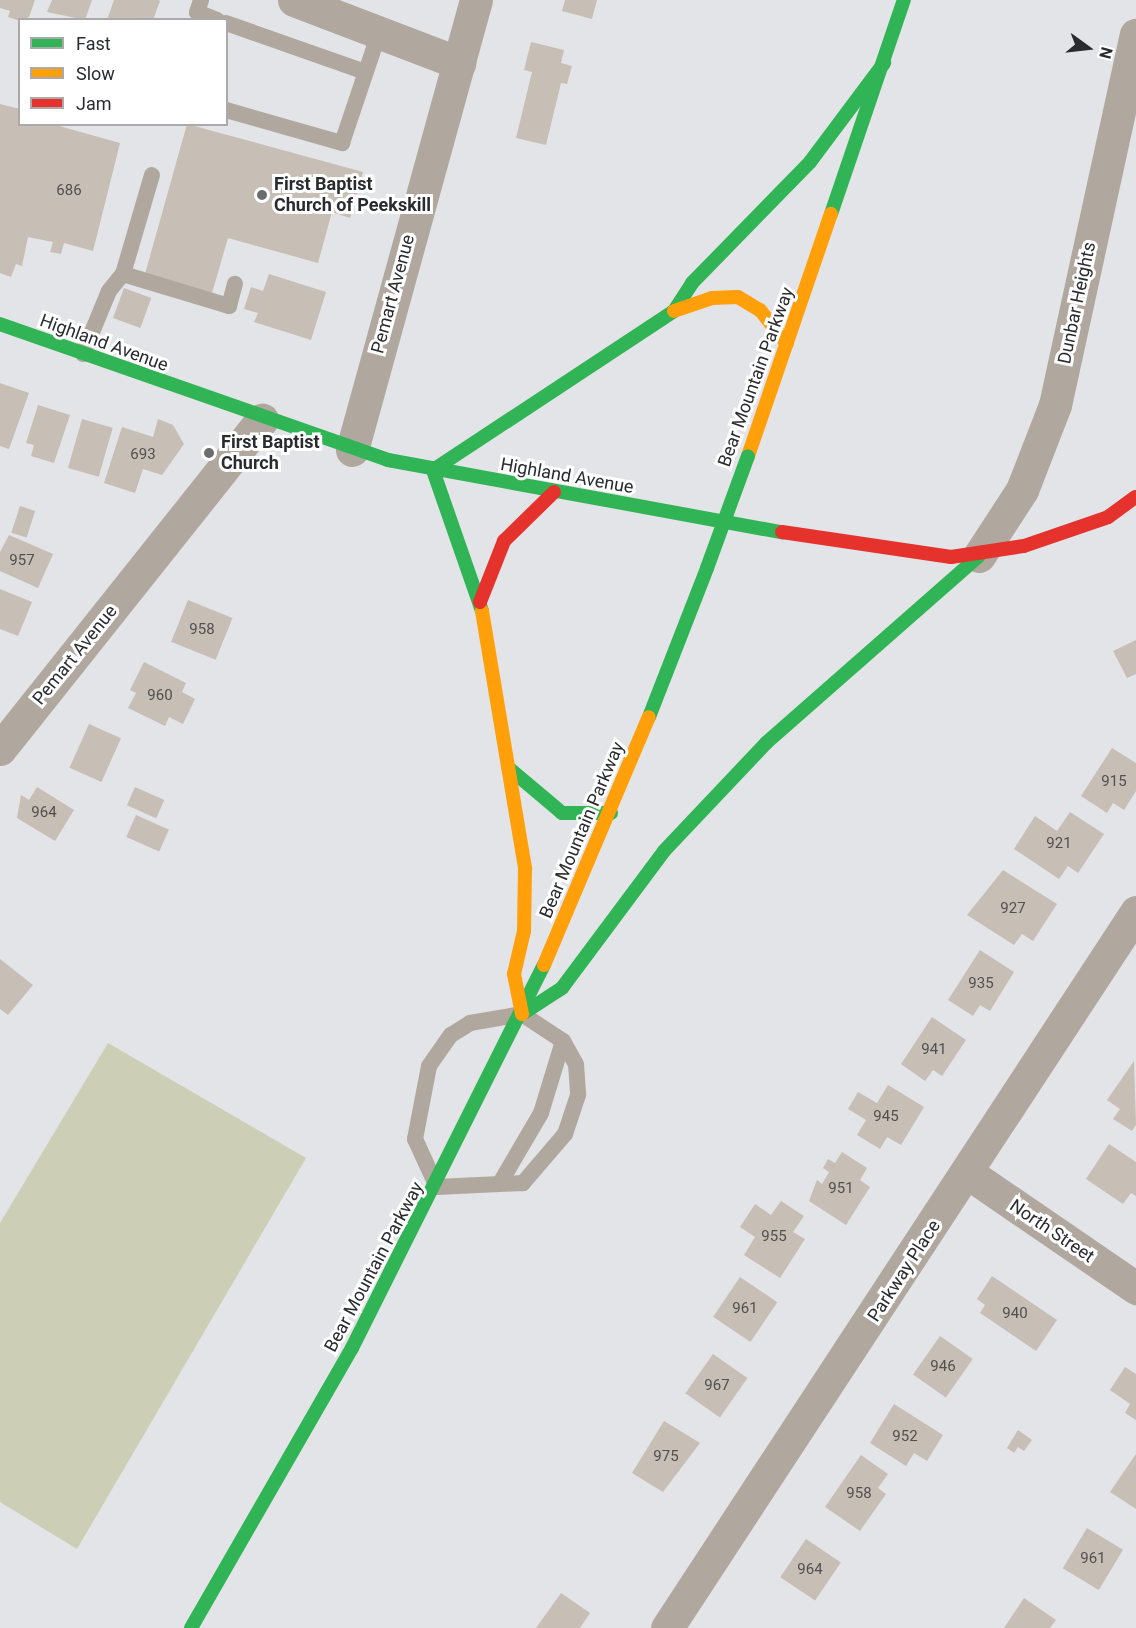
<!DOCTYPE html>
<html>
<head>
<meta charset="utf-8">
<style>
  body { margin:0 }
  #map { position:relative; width:1136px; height:1628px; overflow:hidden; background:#e2e4e7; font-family:Roboto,sans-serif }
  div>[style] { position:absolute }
  .green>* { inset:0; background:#ccceb6 }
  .building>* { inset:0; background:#c7beb5; transform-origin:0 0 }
  .lane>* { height:16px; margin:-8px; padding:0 8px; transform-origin:8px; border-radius:8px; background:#b0a89e }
  .street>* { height:33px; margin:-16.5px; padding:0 16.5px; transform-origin:16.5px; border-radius:16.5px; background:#b0a89e }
  .fast>* { height:14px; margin:-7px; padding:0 7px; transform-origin:7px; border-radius:7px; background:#30b455 }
  .slow>* { height:14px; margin:-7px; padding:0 7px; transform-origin:7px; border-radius:7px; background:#ff9f0a }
  .jam>* { height:14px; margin:-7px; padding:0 7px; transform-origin:7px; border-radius:7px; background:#e5322d }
  .fast-bridge>* { height:14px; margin:-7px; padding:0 7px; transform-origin:7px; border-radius:7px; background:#30b455 }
  .dots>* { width:16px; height:16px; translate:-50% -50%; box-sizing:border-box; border:3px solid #fff; border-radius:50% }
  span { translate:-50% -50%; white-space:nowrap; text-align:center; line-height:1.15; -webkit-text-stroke:6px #fff; paint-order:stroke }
  .number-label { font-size:15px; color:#515050 }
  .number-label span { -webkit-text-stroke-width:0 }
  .poi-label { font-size:18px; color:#2a2b2e; font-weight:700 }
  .left { translate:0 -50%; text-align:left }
  .street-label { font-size:18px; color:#2a2b2e }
  .legend { position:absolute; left:18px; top:18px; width:210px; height:108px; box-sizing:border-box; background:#fff; border:2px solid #aaaaab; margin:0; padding:8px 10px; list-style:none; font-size:18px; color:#2a2b2e }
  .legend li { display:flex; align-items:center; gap:12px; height:30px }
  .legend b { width:30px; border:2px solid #aaaaab }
  .north { position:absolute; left:1058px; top:18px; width:60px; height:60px; -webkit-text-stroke:4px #fff; paint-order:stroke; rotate:105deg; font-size:16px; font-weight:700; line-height:24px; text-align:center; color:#2a2b2e }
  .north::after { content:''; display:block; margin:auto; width:21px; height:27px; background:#2a2b2e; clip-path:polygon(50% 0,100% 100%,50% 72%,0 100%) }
</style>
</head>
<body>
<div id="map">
  <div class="green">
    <div style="clip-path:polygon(108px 1043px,306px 1158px,77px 1549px,0 1502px,0 1223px)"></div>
  </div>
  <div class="building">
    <div style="clip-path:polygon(0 0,35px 0,29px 17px,20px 21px,8px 17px,10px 11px,0 8px)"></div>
    <div style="clip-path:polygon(52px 0,92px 0,85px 20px,47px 12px)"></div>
    <div style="clip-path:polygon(114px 0,158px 0,160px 1px,153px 20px,107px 20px)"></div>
    <div style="clip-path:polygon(565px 0,597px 0,592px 19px,562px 11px)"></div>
    <div style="clip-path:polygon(531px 42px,564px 50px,561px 63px,572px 66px,567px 84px,561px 83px,546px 145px,516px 138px,532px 72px,524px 70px)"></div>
    <div style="clip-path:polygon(0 104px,20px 109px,20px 124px,52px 124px,120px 143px,93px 251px,64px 243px,61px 254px,50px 252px,53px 242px,28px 237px,22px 266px,16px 264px,11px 277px,0 273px)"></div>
    <div style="clip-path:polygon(187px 124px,363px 172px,350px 218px,332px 212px,318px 263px,228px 238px,212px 293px,145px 274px)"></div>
    <div style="clip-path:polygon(269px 274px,326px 292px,311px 340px,254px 322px,258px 313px,244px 309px,251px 287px,263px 291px)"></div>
    <div style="left:124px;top:288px;width:29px;height:32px;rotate:20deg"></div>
    <div style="clip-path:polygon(0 383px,29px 393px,9px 449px,0 446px)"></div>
    <div style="clip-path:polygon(38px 405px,70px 415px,54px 463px,31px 456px,34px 445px,26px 443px)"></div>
    <div style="left:82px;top:419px;width:32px;height:51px;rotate:16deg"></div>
    <div style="clip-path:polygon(158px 419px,173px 425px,184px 444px,162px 475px,143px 469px,135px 493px,104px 483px,122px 427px,153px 437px)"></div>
    <div style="left:20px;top:506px;width:16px;height:28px;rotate:18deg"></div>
    <div style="clip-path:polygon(9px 535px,53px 554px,38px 588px,0 571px,0 552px)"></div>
    <div style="clip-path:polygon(0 589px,32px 602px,18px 636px,0 629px)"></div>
    <div style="left:188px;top:600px;width:48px;height:45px;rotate:22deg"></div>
    <div style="clip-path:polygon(1136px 640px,1136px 674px,1127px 678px,1113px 651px)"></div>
    <div style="clip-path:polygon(144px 662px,186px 683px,182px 692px,195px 699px,183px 724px,169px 717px,165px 726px,128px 708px,136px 693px,130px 690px)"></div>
    <div style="left:89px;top:724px;width:35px;height:48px;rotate:24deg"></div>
    <div style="clip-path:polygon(1112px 748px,1136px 763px,1136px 791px,1124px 810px,1113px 803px,1107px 813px,1081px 796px)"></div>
    <div style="clip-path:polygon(37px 787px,74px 810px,55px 841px,17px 818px,21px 795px,29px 800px)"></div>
    <div style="left:135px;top:787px;width:32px;height:20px;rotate:24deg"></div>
    <div style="clip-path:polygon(1070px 812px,1104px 834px,1078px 873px,1068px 866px,1059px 879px,1014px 849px,1035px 816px,1057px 831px)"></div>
    <div style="left:136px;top:815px;width:36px;height:24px;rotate:24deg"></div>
    <div style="clip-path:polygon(1003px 870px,1057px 904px,1033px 941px,1022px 934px,1014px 945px,967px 915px)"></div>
    <div style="clip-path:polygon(980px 950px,1014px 972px,990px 1011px,980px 1005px,973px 1016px,948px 1000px)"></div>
    <div style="clip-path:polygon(0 959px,33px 985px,8px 1015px,0 1009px)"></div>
    <div style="clip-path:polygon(932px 1017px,966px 1040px,942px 1076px,933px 1070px,925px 1081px,901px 1064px)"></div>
    <div style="clip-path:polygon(1134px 1061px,1136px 1125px,1132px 1131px,1113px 1119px,1120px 1109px,1107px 1100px)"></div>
    <div style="clip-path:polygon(888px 1085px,924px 1107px,901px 1145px,887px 1137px,880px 1149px,857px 1135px,866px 1120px,848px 1109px,858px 1092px,877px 1103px)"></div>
    <div style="clip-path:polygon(1109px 1144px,1136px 1162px,1136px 1196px,1131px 1193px,1123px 1204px,1086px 1179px)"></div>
    <div style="clip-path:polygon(842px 1152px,867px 1168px,860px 1180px,870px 1187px,846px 1225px,809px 1201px,817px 1180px,822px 1184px,829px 1172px,823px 1168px,828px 1159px,835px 1163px)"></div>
    <div style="clip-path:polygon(781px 1201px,804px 1216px,793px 1232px,805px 1239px,780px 1278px,744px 1255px,755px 1237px,740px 1227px,755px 1204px,771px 1215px)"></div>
    <div style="clip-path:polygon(992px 1276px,1057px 1320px,1036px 1351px,980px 1313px,985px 1305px,977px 1299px)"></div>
    <div style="left:740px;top:1277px;width:45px;height:48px;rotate:34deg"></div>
    <div style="left:940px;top:1336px;width:40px;height:47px;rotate:35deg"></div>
    <div style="left:713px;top:1354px;width:42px;height:48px;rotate:35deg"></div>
    <div style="clip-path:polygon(1125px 1367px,1136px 1374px,1136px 1420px,1125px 1413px,1130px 1404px,1110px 1390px)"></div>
    <div style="clip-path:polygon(894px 1404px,943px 1435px,927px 1461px,914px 1453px,906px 1466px,870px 1443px)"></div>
    <div style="clip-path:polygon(664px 1421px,700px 1443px,663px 1492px,632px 1473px)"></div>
    <div style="clip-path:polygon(1018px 1430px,1032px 1440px,1024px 1451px,1018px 1447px,1014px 1453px,1007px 1448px)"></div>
    <div style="clip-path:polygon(1136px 1454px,1136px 1509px,1110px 1492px)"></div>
    <div style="clip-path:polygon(861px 1455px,888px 1474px,878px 1488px,886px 1494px,860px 1531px,825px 1507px)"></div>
    <div style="left:1087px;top:1528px;width:42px;height:47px;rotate:31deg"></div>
    <div style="left:806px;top:1539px;width:42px;height:46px;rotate:34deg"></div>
    <div style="clip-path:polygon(561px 1593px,590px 1613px,580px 1628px,536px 1628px)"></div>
    <div style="clip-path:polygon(1024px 1598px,1056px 1620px,1050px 1628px,1004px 1628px)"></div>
  </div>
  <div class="lane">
    <div style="left:201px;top:0;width:13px;rotate:108deg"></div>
    <div style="left:197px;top:12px;width:22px;rotate:22deg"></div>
    <div style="left:226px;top:23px;width:147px;rotate:19.4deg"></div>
    <div style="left:226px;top:110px;width:121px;rotate:15.9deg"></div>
    <div style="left:342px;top:143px;width:116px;rotate:-71.4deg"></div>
    <div style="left:123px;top:274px;width:111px;rotate:16.8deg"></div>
    <div style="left:229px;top:306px;width:23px;rotate:-75deg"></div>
    <div style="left:83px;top:354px;width:68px;rotate:-67.6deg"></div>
    <div style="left:109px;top:291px;width:22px;rotate:-51deg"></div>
    <div style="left:123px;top:274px;width:103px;rotate:-73.7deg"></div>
    <div style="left:522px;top:1014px;width:49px;rotate:33.4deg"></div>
    <div style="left:563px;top:1041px;width:26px;rotate:61deg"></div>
    <div style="left:576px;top:1064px;width:31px;rotate:86deg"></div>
    <div style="left:578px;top:1095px;width:41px;rotate:108.4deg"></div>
    <div style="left:565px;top:1134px;width:65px;rotate:130.6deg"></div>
    <div style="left:523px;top:1183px;width:86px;rotate:177.3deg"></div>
    <div style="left:437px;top:1187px;width:53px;rotate:-114.6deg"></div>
    <div style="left:415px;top:1139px;width:74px;rotate:-79.1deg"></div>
    <div style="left:429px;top:1066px;width:38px;rotate:-55deg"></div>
    <div style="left:451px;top:1035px;width:22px;rotate:-32deg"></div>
    <div style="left:470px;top:1023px;width:53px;rotate:-9.8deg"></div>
    <div style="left:500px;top:1183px;width:81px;rotate:-59.6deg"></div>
    <div style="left:541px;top:1113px;width:75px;rotate:-73deg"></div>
  </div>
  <div class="street">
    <div style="left:294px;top:0;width:177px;rotate:20.9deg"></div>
    <div style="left:352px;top:450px;width:467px;rotate:-74.6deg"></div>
    <div style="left:979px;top:556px;width:79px;rotate:-56.9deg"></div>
    <div style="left:1022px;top:490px;width:91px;rotate:-68.8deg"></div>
    <div style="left:1055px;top:405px;width:379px;rotate:-77.7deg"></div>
    <div style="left:0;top:749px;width:421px;rotate:-51.5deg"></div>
    <div style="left:968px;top:1173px;width:204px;rotate:34.4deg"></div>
    <div style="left:667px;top:1628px;width:856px;rotate:-56.77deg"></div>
  </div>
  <div class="fast">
    <div style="left:831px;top:214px;width:226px;rotate:-71.2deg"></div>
    <div style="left:0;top:324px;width:411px;rotate:19.3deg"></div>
    <div style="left:388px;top:460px;width:401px;rotate:10.4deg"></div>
    <div style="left:482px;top:611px;width:149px;rotate:-109.2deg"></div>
    <div style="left:433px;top:470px;width:289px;rotate:-33.4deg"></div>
    <div style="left:674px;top:311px;width:33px;rotate:-57deg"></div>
    <div style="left:692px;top:283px;width:169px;rotate:-45.7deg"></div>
    <div style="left:810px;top:162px;width:124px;rotate:-53.2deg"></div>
    <div style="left:649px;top:717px;width:160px;rotate:-68.7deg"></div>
    <div style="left:510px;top:769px;width:68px;rotate:40.2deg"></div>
    <div style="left:562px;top:813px;width:49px"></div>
    <div style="left:522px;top:1014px;width:48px;rotate:-33deg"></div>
    <div style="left:562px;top:988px;width:171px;rotate:-53.3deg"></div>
    <div style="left:664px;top:851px;width:149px;rotate:-46.6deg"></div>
    <div style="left:766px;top:743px;width:283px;rotate:-41.3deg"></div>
    <div style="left:191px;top:1628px;width:323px;rotate:-60.1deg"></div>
    <div style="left:352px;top:1348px;width:428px;rotate:-63.4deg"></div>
  </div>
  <div class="slow">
    <div style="left:674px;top:311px;width:40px;rotate:-18.9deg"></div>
    <div style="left:712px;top:298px;width:26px;rotate:-2deg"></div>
    <div style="left:738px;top:297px;width:26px;rotate:31deg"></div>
    <div style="left:760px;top:310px;width:43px;rotate:51.5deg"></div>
    <div style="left:748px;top:456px;width:256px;rotate:-71.1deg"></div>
    <div style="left:482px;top:611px;width:262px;rotate:80.5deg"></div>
    <div style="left:525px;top:869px;width:62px;rotate:90.9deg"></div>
    <div style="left:524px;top:931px;width:44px;rotate:103.1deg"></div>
    <div style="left:514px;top:974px;width:41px;rotate:78.7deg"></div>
    <div style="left:544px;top:965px;width:269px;rotate:-67.1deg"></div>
  </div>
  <div class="jam">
    <div style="left:782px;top:532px;width:171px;rotate:8.4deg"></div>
    <div style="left:951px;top:557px;width:74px;rotate:-8.6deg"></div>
    <div style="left:1024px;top:546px;width:89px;rotate:-19deg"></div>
    <div style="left:1108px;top:517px;width:34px;rotate:-36deg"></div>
    <div style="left:480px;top:602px;width:66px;rotate:-68.5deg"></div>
    <div style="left:504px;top:541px;width:70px;rotate:-44.4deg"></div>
  </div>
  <div class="fast-bridge">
    <div style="left:707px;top:568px;width:119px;rotate:-69.9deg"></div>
  </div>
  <div class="dots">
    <div style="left:262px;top:195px;background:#6a6c6f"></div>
    <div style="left:209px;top:453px;background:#6a6c6f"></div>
  </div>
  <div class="number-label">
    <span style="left:69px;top:191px">686</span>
    <span style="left:143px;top:455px">693</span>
    <span style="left:22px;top:561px">957</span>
    <span style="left:202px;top:630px">958</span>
    <span style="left:160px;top:696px">960</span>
    <span style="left:1114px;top:782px">915</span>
    <span style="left:44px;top:813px">964</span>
    <span style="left:1059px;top:844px">921</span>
    <span style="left:1013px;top:909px">927</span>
    <span style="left:981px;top:984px">935</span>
    <span style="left:934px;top:1050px">941</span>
    <span style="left:886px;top:1117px">945</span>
    <span style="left:841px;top:1189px">951</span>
    <span style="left:774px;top:1237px">955</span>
    <span style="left:745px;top:1309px">961</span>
    <span style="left:1015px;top:1314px">940</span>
    <span style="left:943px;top:1367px">946</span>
    <span style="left:717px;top:1386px">967</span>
    <span style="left:905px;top:1437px">952</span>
    <span style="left:666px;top:1457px">975</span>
    <span style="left:859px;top:1494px">958</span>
    <span style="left:1093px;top:1559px">961</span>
    <span style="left:810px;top:1570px">964</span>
  </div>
  <div class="poi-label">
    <span class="left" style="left:274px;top:195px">First Baptist<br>Church of Peekskill</span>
    <span class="left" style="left:221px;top:453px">First Baptist<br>Church</span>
  </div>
  <div class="street-label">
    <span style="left:393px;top:294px;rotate:-75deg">Pemart Avenue</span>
    <span style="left:1077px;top:303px;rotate:-78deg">Dunbar Heights</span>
    <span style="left:104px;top:343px;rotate:20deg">Highland Avenue</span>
    <span style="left:756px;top:377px;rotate:-70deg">Bear Mountain Parkway</span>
    <span style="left:567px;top:476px;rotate:10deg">Highland Avenue</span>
    <span style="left:75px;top:655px;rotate:-51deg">Pemart Avenue</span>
    <span style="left:582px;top:830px;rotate:-67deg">Bear Mountain Parkway</span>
    <span style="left:1052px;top:1231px;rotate:34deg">North Street</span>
    <span style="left:374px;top:1267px;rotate:-62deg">Bear Mountain Parkway</span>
    <span style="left:904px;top:1271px;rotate:-57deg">Parkway Place</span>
  </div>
  <ul class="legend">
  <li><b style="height:8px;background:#30b455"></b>Fast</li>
  <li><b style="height:8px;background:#ff9f0a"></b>Slow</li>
  <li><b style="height:8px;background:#e5322d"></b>Jam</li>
  </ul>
  <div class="north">N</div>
</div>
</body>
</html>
